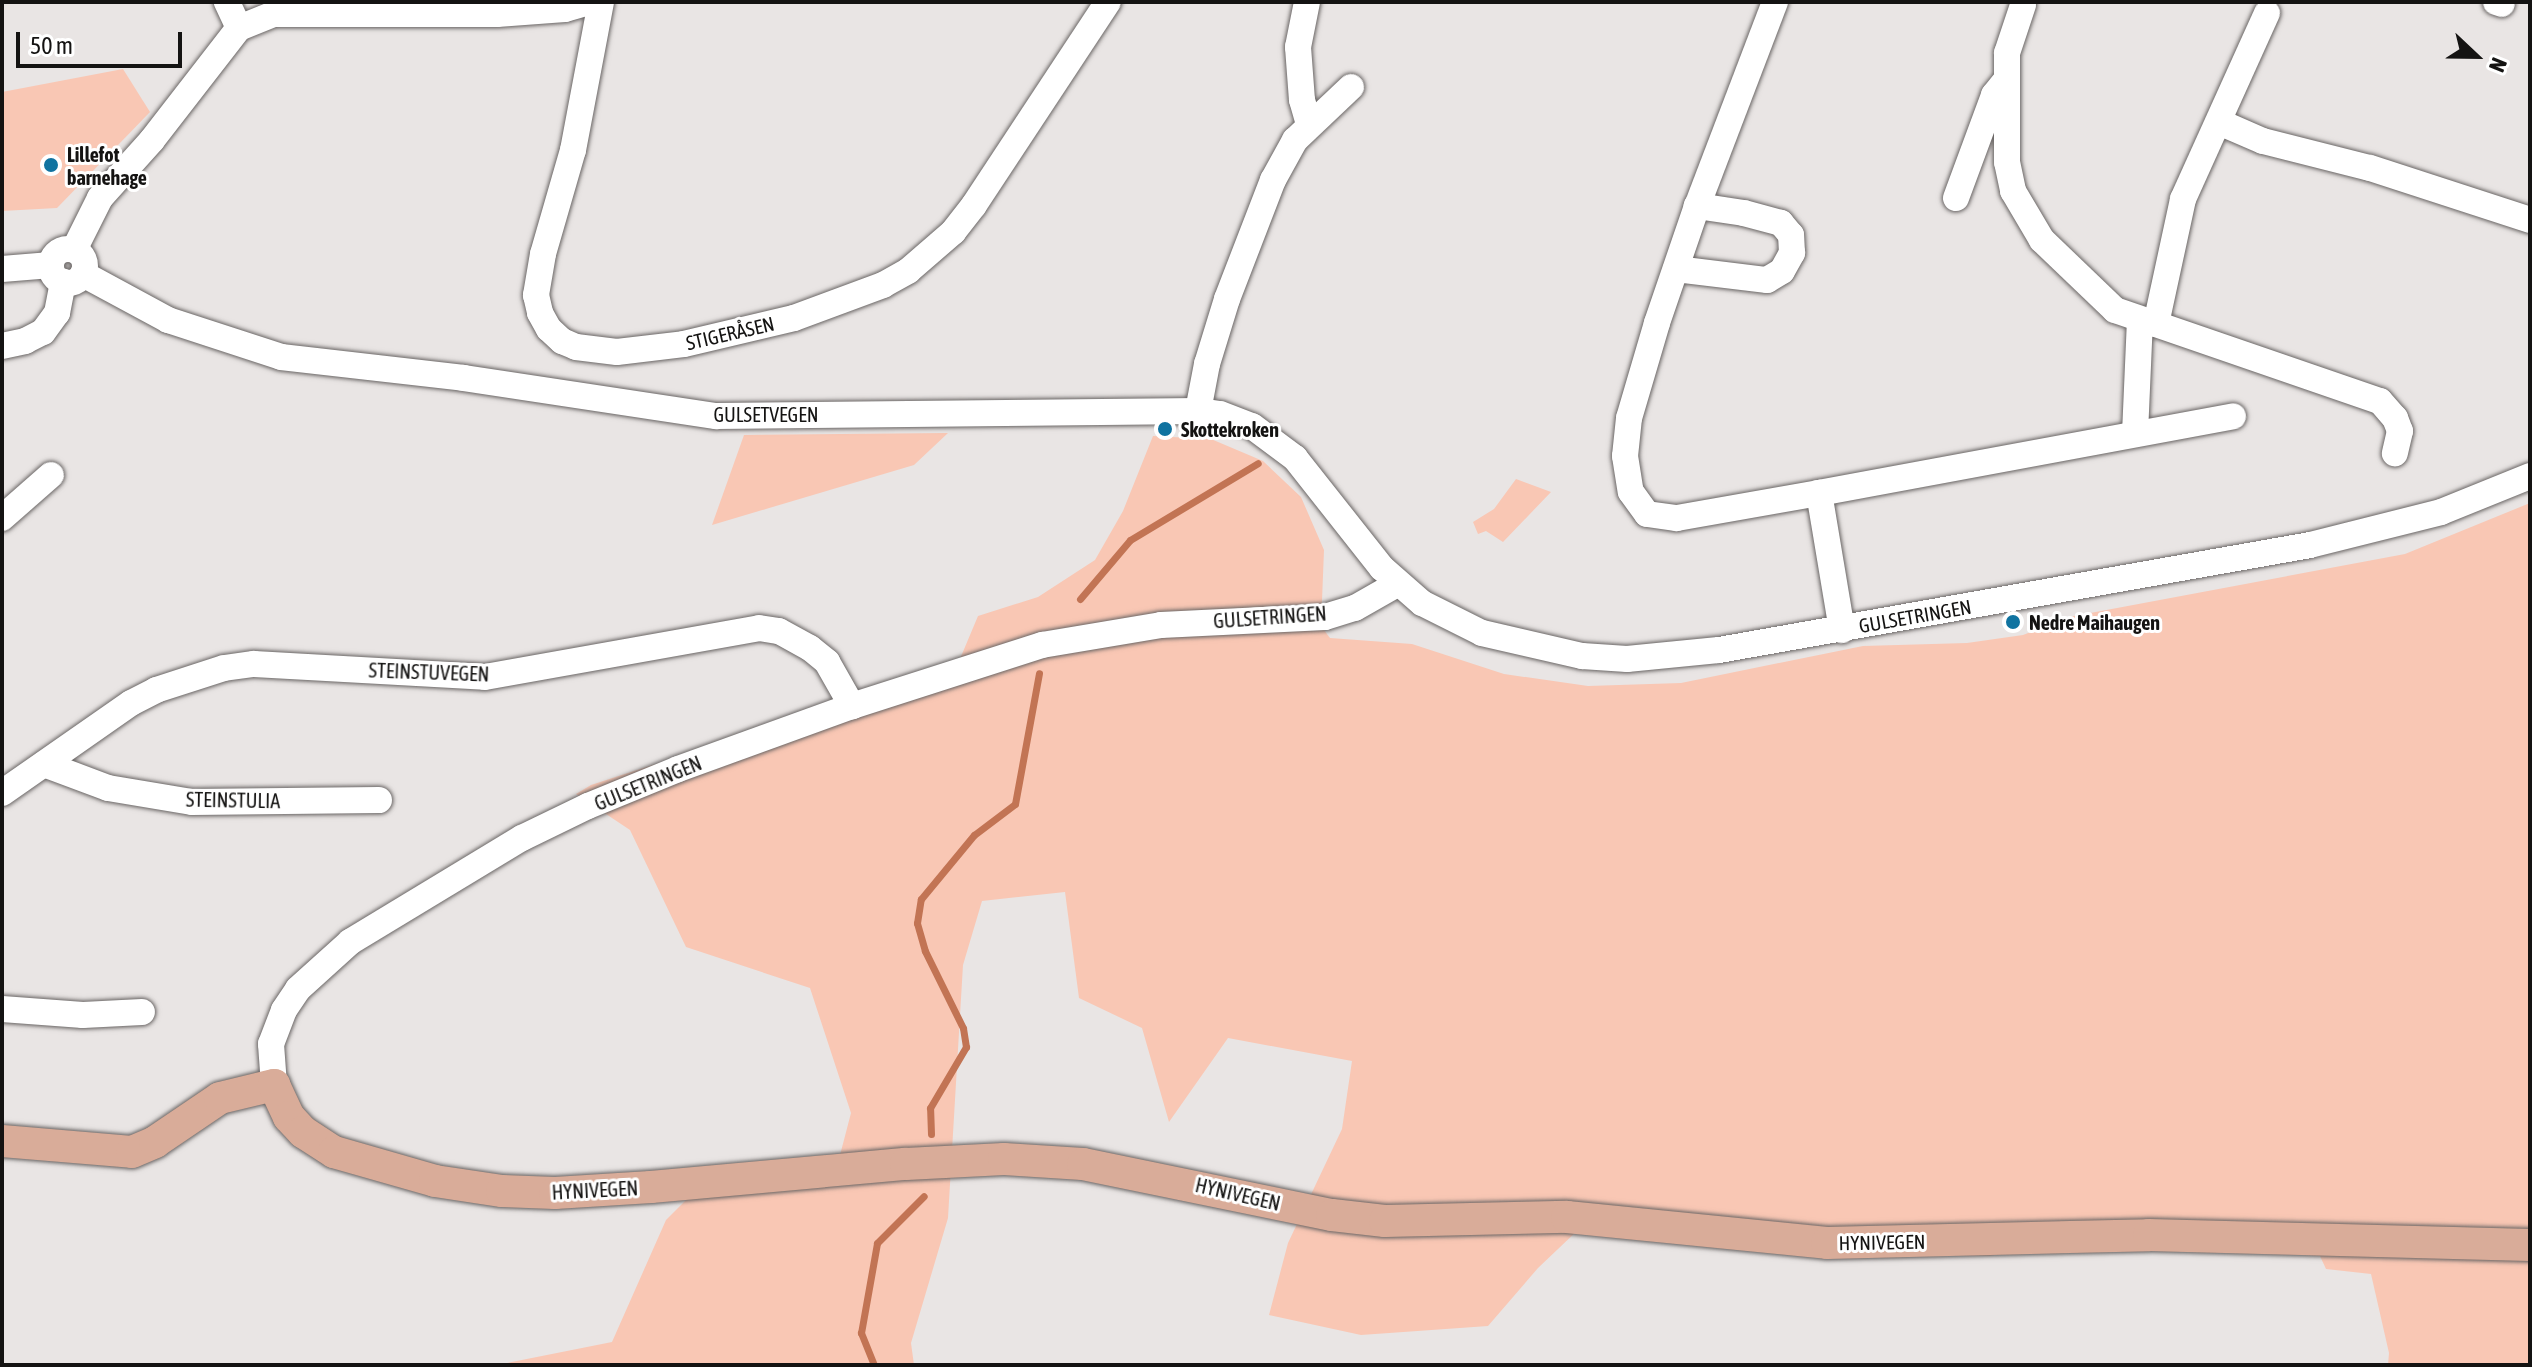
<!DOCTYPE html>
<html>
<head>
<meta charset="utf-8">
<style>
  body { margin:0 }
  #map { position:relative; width:2532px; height:1367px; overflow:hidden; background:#e9e5e4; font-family:"Asap Condensed",sans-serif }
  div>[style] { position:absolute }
  .green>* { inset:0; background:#f9c7b4 }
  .stream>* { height:7px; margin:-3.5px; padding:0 3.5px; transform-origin:3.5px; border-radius:3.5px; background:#c27454 }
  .roads { filter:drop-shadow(0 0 2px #696564) drop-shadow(0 0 2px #696564) }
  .minor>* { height:26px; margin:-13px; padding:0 13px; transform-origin:13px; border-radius:13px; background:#fff }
  .minor>.ring { margin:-13px; padding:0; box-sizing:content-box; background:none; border:26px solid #fff; border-radius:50% }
  .major>* { height:32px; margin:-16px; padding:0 16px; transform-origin:16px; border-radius:16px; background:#d9ac99 }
  .dots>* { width:22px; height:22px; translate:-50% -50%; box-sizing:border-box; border:4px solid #fff; border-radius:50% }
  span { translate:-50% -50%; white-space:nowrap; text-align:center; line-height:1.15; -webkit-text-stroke:6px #fff; paint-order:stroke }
  .poi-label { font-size:20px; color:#141312; font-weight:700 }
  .left { translate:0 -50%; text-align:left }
  .street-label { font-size:20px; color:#141312 }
  .frame { position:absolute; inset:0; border:4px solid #141312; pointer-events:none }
  .north { position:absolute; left:2436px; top:16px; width:80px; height:80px; -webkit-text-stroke:6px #fff; paint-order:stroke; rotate:112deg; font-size:22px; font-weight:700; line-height:32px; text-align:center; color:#141312 }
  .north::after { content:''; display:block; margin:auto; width:28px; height:36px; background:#141312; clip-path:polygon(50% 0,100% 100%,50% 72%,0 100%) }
  .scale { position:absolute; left:16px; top:32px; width:166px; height:36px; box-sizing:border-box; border:4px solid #141312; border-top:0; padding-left:10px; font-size:24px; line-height:28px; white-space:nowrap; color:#141312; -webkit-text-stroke:6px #fff; paint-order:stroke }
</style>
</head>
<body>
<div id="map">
  <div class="green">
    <div style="clip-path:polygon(123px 69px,150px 112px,57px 208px,2px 211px,2px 92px)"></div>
    <div style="clip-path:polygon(948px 433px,914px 465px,712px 525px,744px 435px)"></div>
    <div style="clip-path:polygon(1153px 436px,1211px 439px,1263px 461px,1301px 497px,1324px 550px,1321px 626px,1330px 638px,1412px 644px,1504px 674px,1588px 686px,1681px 683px,1863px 646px,1967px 643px,2023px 635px,2069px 617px,2405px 554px,2530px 503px,2530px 1365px,2388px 1365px,2389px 1353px,2371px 1274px,2326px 1269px,2320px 1256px,2190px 1242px,2067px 1242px,1989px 1256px,1837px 1251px,1578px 1230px,1538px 1268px,1488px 1326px,1361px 1335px,1269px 1315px,1288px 1243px,1342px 1129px,1352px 1061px,1228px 1038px,1169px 1122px,1142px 1028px,1079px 998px,1065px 892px,982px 901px,963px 965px,948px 1218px,911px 1343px,914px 1365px,497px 1365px,612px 1342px,666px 1220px,709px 1177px,839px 1159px,851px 1113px,810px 988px,686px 947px,630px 830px,576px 794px,591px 785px,957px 666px,978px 616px,1038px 597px,1095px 560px,1123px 511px)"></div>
    <div style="clip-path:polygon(1516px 479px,1551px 492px,1503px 542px,1486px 531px,1478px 534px,1473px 522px,1494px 509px)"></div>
  </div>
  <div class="stream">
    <div style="left:1080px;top:599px;width:77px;rotate:-49.7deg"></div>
    <div style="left:1130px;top:540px;width:149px;rotate:-31deg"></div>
    <div style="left:931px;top:1134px;width:26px;rotate:-92deg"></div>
    <div style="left:930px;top:1108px;width:71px;rotate:-59.5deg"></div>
    <div style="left:966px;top:1047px;width:19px;rotate:-99deg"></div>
    <div style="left:963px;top:1028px;width:86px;rotate:-116.3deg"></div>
    <div style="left:925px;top:951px;width:29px;rotate:-106deg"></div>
    <div style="left:917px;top:923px;width:24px;rotate:-81deg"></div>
    <div style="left:921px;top:899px;width:83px;rotate:-50.4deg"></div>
    <div style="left:974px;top:835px;width:51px;rotate:-37.1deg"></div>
    <div style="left:1015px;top:804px;width:133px;rotate:-79.6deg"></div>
    <div style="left:874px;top:1365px;width:35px;rotate:-112deg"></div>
    <div style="left:861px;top:1333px;width:91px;rotate:-79.9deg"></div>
    <div style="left:877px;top:1243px;width:66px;rotate:-45deg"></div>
  </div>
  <div class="roads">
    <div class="minor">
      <div style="left:601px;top:2px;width:151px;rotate:100.7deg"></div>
      <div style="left:573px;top:150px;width:108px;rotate:106.1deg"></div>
      <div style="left:543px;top:254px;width:42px;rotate:99.7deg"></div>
      <div style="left:536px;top:295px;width:18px;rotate:77deg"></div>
      <div style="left:540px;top:313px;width:18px;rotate:61deg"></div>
      <div style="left:549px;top:329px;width:18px;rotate:43deg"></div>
      <div style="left:562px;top:341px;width:15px;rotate:23deg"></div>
      <div style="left:576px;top:347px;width:41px;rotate:7deg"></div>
      <div style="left:617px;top:352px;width:67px;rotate:-6.8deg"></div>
      <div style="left:684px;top:344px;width:113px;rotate:-13.3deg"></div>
      <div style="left:794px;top:318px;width:95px;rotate:-20.3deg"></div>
      <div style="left:883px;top:285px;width:29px;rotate:-29deg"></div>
      <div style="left:908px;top:271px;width:60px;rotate:-40.9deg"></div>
      <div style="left:953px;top:232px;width:34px;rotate:-52deg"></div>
      <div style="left:974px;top:205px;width:243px;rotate:-56.6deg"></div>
      <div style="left:1307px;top:2px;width:46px;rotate:101.3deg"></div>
      <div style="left:1298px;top:47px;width:53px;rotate:85.7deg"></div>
      <div style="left:1302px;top:100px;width:25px;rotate:74deg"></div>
      <div style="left:1775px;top:2px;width:218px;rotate:110.9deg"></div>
      <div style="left:1697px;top:206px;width:124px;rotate:108.9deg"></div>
      <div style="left:1657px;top:323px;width:99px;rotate:106.4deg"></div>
      <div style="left:1629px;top:418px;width:38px;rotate:96deg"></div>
      <div style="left:1625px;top:456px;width:36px;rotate:81deg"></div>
      <div style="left:1631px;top:492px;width:27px;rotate:54deg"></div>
      <div style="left:1647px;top:514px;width:30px;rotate:8deg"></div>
      <div style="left:1677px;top:518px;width:144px;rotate:-10deg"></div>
      <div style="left:2496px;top:2px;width:6px;rotate:18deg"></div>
      <div style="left:2023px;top:5px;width:51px;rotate:108.4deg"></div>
      <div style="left:2007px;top:53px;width:109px;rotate:90deg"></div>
      <div style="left:2007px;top:162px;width:30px;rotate:78deg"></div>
      <div style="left:2013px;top:191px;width:57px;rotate:59.4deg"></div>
      <div style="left:2042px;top:240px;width:101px;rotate:43.8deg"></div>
      <div style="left:2115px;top:310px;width:280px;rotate:19deg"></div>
      <div style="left:2380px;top:401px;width:23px;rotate:49deg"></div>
      <div style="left:2395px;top:418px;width:14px;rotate:69deg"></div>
      <div style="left:2400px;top:431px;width:23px;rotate:103deg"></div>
      <div style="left:239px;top:28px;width:38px;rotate:-22deg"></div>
      <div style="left:274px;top:14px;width:223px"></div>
      <div style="left:497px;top:14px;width:68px;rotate:-4.2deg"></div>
      <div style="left:565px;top:9px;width:26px;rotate:-16deg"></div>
      <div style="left:2219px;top:122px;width:48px;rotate:23.4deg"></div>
      <div style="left:2263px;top:141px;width:110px;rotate:14.2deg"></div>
      <div style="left:2370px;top:168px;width:168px;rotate:18deg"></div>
      <div style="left:1956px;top:198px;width:110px;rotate:-69.7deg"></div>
      <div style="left:1994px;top:95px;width:19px;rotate:-51deg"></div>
      <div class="ring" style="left:51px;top:249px;width:8px;height:8px"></div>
      <div style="left:74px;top:250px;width:58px;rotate:-63.4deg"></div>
      <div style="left:100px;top:198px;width:78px;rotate:-48.1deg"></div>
      <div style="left:152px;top:140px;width:142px;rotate:-52.2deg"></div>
      <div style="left:239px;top:28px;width:29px;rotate:-115deg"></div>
      <div style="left:2px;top:269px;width:49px;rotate:-4.7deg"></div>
      <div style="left:1676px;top:269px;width:92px;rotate:6.9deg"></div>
      <div style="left:1767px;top:280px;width:17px;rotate:-31deg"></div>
      <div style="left:1782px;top:271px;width:21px;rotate:-61deg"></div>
      <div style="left:1792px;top:253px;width:18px;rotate:-93deg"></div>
      <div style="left:1791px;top:235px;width:16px;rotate:-130deg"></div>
      <div style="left:1781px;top:223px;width:38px;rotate:-165deg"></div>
      <div style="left:1744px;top:213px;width:48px;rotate:-171.5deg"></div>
      <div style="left:83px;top:274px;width:97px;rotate:28.4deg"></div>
      <div style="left:168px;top:320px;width:119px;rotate:18.1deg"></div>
      <div style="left:281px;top:357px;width:184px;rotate:6.5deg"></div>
      <div style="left:464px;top:378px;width:255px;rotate:8.6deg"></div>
      <div style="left:716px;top:416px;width:482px;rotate:-0.6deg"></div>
      <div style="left:1198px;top:411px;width:22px;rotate:8deg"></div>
      <div style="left:1220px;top:414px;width:34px;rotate:21deg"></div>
      <div style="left:1252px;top:426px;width:54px;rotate:36.7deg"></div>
      <div style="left:1295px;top:458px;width:140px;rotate:51.7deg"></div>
      <div style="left:1382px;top:568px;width:53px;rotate:41.2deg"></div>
      <div style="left:1422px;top:603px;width:67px;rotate:26.6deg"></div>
      <div style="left:1482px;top:633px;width:103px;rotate:13deg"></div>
      <div style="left:1582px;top:656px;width:45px;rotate:3.8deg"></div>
      <div style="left:1627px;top:659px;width:92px;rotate:-5.6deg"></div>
      <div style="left:1719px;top:650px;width:600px;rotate:-10.07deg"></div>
      <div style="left:2310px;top:545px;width:135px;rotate:-14.1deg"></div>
      <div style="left:2441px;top:512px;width:96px;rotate:-22deg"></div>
      <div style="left:2156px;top:324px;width:128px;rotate:-77.8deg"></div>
      <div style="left:2183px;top:199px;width:204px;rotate:-65.7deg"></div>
      <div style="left:2px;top:346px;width:24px;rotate:-12deg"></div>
      <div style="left:25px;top:341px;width:20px;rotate:-27deg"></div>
      <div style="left:43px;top:332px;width:24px;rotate:-54deg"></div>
      <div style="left:57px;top:313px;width:32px;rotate:-79deg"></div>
      <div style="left:1198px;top:411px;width:48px;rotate:-79.2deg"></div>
      <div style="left:1207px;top:364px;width:68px;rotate:-72.9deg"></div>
      <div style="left:1227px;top:299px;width:128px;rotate:-68.9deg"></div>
      <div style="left:1273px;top:180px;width:46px;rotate:-61.2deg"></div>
      <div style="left:1295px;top:140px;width:77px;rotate:-43.4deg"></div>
      <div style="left:2135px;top:434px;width:114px;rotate:-87.5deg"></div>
      <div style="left:2px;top:518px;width:65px;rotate:-41.3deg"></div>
      <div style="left:1842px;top:630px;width:139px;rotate:-99.5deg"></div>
      <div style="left:1819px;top:493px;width:421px;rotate:-10.5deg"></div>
      <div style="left:44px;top:764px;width:68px;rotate:20.6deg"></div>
      <div style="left:108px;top:788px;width:85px;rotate:9.5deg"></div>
      <div style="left:192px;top:802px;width:187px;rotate:-0.6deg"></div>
      <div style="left:2px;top:793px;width:157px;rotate:-34.9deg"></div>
      <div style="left:131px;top:703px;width:28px;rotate:-27deg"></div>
      <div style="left:156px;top:690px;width:71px;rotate:-17.9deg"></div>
      <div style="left:224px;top:668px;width:30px;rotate:-8deg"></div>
      <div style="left:254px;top:664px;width:231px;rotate:3.2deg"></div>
      <div style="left:485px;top:677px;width:278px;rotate:-10.1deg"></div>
      <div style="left:759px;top:628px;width:20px;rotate:9deg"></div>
      <div style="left:779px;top:631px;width:35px;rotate:29deg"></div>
      <div style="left:810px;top:648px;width:22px;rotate:39deg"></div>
      <div style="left:827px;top:662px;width:51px;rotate:60.4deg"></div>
      <div style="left:2px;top:1009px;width:81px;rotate:4.2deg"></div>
      <div style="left:83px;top:1015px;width:59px;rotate:-2.9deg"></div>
      <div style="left:274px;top:1085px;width:41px;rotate:-94.2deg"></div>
      <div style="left:271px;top:1044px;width:36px;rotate:-69deg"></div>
      <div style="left:284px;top:1010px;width:25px;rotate:-56deg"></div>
      <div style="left:298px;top:989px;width:70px;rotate:-42.1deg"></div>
      <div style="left:350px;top:942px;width:201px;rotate:-31.2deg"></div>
      <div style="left:522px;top:838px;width:73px;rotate:-25.9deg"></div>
      <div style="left:588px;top:806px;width:97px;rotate:-22.3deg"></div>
      <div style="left:678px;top:769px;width:185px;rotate:-19.9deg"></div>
      <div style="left:852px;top:706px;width:200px;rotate:-17.8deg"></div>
      <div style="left:1042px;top:645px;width:121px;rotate:-9.5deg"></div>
      <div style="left:1161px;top:625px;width:164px;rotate:-2.8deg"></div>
      <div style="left:1325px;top:617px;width:31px;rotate:-17deg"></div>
      <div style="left:1355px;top:608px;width:48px;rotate:-29.7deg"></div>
    </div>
    <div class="major">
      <div style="left:2px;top:1141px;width:130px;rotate:4.8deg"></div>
      <div style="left:132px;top:1152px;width:25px;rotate:-23deg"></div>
      <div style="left:155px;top:1142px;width:78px;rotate:-34.1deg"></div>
      <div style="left:220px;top:1098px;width:56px;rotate:-13.5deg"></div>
      <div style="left:274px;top:1085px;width:35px;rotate:65deg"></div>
      <div style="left:289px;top:1117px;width:21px;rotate:47deg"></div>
      <div style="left:303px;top:1132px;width:37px;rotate:33deg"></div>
      <div style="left:334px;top:1152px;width:105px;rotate:16deg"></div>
      <div style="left:435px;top:1181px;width:68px;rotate:8.5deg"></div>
      <div style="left:502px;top:1191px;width:53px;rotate:2.2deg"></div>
      <div style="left:555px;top:1193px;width:96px;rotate:-3.6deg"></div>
      <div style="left:651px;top:1187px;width:256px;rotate:-5.2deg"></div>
      <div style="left:906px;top:1164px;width:98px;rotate:-2.9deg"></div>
      <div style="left:1004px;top:1159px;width:79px;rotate:3.6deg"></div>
      <div style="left:1083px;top:1164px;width:254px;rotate:11.6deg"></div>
      <div style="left:1332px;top:1215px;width:53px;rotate:6.5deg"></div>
      <div style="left:1385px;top:1221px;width:182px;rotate:-1.3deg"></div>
      <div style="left:1567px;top:1217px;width:261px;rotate:5.7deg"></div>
      <div style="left:1827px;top:1243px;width:322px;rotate:-1.4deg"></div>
      <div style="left:2149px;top:1235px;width:381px;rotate:1.5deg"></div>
    </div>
  </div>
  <div class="dots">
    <div style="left:51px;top:165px;background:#1073a0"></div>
    <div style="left:1165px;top:429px;background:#1073a0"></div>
    <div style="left:2013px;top:622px;background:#1073a0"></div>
  </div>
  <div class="poi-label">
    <span class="left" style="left:67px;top:166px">Lillefot<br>barnehage</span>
    <span class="left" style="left:1181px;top:429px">Skottekroken</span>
    <span class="left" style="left:2029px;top:622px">Nedre Maihaugen</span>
  </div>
  <div class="street-label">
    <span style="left:730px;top:333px;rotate:-13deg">STIGERÅSEN</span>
    <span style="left:766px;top:414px">GULSETVEGEN</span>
    <span style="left:1915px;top:616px;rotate:-10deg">GULSETRINGEN</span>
    <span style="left:1270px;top:617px;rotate:-4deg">GULSETRINGEN</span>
    <span style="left:429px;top:672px;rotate:2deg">STEINSTUVEGEN</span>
    <span style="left:648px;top:783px;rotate:-22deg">GULSETRINGEN</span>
    <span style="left:233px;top:800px;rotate:1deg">STEINSTULIA</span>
    <span style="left:595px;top:1190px;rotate:-3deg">HYNIVEGEN</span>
    <span style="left:1238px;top:1194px;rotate:13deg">HYNIVEGEN</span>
    <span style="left:1882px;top:1242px;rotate:-1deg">HYNIVEGEN</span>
  </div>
  <div class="frame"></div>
  <div class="north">N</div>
  <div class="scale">50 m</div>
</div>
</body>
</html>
